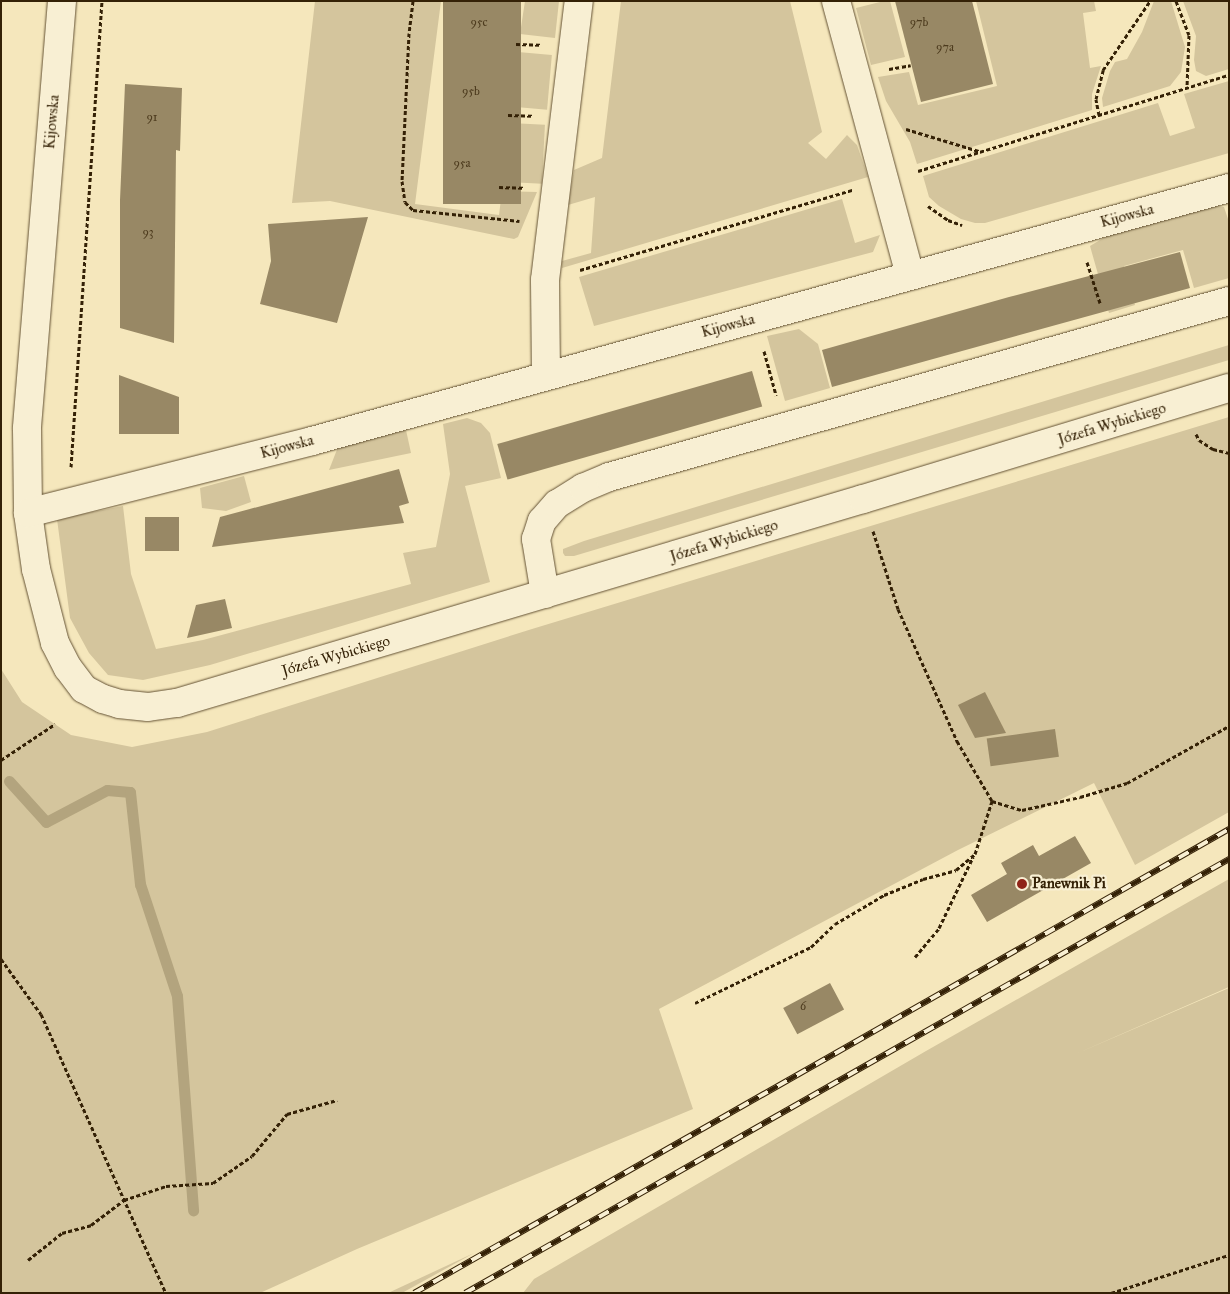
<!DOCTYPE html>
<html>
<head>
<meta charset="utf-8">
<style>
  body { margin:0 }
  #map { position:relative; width:1230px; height:1294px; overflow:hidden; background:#f5e7bc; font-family:"IM FELL Great Primer",serif }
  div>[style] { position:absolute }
  .green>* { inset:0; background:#d4c59d; transform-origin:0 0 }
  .stream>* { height:11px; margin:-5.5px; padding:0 5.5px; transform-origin:5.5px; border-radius:5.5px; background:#b3a47e }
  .building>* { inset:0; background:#988865; transform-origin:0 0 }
  .path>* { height:3px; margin-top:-1.5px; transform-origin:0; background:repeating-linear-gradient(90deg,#342106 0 4px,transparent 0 6.5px) }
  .roads { filter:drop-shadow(0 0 1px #645234) drop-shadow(0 0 1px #645234) }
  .minor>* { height:28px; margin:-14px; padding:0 14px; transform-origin:14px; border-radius:14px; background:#f8efd3 }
  .rail>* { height:5.5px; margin-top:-2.75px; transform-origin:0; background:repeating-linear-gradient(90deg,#f8efd3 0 11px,#342106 0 22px); box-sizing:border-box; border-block:1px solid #342106 }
  .dots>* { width:14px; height:14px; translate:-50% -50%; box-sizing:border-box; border:2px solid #f8efd3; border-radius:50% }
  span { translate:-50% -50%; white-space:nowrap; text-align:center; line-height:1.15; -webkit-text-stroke:4.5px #f8efd3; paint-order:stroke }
  .number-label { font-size:12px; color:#4d3b1e }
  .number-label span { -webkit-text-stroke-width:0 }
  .street-label { font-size:15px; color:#342106 }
  .poi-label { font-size:15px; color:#342106; font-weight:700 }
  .left { translate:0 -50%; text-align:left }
  .frame { position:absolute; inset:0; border:2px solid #342106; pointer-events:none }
</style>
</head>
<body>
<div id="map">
  <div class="green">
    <div style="clip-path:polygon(315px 1px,441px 1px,415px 204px,499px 215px,502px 191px,537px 192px,518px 237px,514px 239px,330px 201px,292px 203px)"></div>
    <div style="clip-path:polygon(525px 1px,559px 1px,555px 38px,520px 34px)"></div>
    <div style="clip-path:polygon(621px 1px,790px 1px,822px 132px,808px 143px,826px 159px,847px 135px,857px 145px,868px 177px,562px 268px,562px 261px,591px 253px,595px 197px,568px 205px,574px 170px,602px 158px)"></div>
    <div style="clip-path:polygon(884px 1px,890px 1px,905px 57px,871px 65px,856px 8px)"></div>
    <div style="clip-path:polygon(976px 1px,1094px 1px,1096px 11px,1083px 13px,1090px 68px,1101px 66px,1092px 94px,1092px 110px,917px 164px,910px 142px,886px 101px,878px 77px,909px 72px,918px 105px,997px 86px)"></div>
    <div style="clip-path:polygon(1154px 1px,1171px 1px,1185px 47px,1181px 72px,1170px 86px,1103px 107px,1102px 98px,1110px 71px,1115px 62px,1127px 59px,1142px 32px)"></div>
    <div style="clip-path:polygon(1183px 1px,1229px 1px,1229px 69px,1206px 76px,1196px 71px,1194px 60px,1196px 36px)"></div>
    <div style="left:518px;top:52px;width:34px;height:55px;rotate:5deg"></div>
    <div style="clip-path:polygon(1229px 81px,1229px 153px,985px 223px,975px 223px,961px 219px,939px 206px,929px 197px,923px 176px,1158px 103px,1170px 136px,1195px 128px,1184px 94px)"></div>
    <div style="left:510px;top:123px;width:35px;height:59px;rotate:3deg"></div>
    <div style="clip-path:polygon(842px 199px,855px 243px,880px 235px,873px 252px,594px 326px,579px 277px)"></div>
    <div style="clip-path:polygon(1211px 205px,1224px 207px,1229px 222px,1229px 278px,1194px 288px,1183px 250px,1124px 266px,1135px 305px,1109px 313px,1090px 246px,1110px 234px)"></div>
    <div style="clip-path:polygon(799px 329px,818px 344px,830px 388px,785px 401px,767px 336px)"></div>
    <div style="clip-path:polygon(1229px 345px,1229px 360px,574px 556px,565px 556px,563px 553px,563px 549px,584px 541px)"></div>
    <div style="clip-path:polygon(1229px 417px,1229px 812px,1135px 865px,1094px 783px,958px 850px,659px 1009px,693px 1109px,357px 1249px,260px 1293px,1px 1293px,1px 669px,22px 702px,71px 735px,132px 747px,207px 732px,532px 629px)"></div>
    <div style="clip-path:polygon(467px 418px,481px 423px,490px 433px,501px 478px,465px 486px,490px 582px,210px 665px,143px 680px,108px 675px,89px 653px,70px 618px,57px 519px,123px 506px,131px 574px,156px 649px,203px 640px,411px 584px,403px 553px,436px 547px,450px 474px,443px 424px)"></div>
    <div style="clip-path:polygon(406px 430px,411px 453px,329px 470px,338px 447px)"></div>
    <div style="clip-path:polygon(244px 476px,251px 502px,226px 511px,202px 508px,200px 488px)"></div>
    <div style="clip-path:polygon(1229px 879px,1229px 987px,1078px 1053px,1229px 988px,1229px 1293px,523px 1293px,534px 1279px,926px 1051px)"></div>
    <div style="clip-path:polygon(474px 1253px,402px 1293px,388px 1293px)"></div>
  </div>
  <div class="stream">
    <div style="left:9px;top:781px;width:55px;rotate:47.9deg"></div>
    <div style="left:46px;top:822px;width:69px;rotate:-27.7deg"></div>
    <div style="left:107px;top:790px;width:23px;rotate:5deg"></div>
    <div style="left:130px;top:792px;width:93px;rotate:83.8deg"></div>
    <div style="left:140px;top:884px;width:118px;rotate:71.7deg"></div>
    <div style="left:177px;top:996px;width:215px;rotate:85.7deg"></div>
  </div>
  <div class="building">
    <div style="left:443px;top:1px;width:78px;height:203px"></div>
    <div style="clip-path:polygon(895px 1px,972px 1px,993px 84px,921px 102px)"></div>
    <div style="clip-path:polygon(125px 84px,182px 88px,180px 151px,176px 150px,174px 343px,120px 328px,120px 200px)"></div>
    <div style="clip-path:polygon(368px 217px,337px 323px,260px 304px,271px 261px,268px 224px)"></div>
    <div style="clip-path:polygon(1180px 252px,1190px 288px,832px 387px,822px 350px,1009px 297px)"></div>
    <div style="left:752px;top:371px;width:37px;height:265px;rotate:74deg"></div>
    <div style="clip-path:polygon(119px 375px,179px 397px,179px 434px,119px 434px)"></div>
    <div style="clip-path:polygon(399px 469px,409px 503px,399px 506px,404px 523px,212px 547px,220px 517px)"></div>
    <div style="left:179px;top:517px;width:34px;height:34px;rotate:90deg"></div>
    <div style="clip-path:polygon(225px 599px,232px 628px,187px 638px,196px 605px)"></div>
    <div style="clip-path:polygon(985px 692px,1006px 733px,975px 738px,958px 705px)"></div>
    <div style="left:1055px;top:729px;width:28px;height:69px;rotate:82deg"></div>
    <div style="clip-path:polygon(1075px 836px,1091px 863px,987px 922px,971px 895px,1007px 874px,1001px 863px,1033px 845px,1039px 856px)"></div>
    <div style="left:830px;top:983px;width:30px;height:53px;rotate:62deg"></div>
  </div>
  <div class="path">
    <div style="left:413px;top:1px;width:32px;rotate:97deg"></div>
    <div style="left:409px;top:33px;width:148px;rotate:92.7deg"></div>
    <div style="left:402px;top:181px;width:21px;rotate:82deg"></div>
    <div style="left:405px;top:202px;width:11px;rotate:45deg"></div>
    <div style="left:413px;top:210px;width:107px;rotate:5.9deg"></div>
    <div style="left:1176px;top:1px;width:36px;rotate:69deg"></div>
    <div style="left:1189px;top:35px;width:53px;rotate:92.2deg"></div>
    <div style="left:516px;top:44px;width:24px;rotate:2deg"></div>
    <div style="left:889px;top:69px;width:22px;rotate:-10deg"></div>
    <div style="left:508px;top:115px;width:24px;rotate:2deg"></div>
    <div style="left:1099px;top:115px;width:16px;rotate:-101deg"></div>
    <div style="left:1096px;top:99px;width:30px;rotate:-76deg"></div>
    <div style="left:1103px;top:70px;width:83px;rotate:-55.7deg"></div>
    <div style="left:906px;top:129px;width:76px;rotate:16.8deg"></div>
    <div style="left:918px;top:171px;width:325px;rotate:-17.2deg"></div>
    <div style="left:499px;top:187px;width:24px;rotate:2deg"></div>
    <div style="left:928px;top:206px;width:24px;rotate:35deg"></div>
    <div style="left:948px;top:220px;width:15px;rotate:20deg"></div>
    <div style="left:1087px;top:262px;width:43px;rotate:72.4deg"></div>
    <div style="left:580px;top:270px;width:284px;rotate:-16.4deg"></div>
    <div style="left:764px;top:351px;width:46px;rotate:74.7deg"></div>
    <div style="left:1196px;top:434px;width:7px;rotate:63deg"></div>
    <div style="left:1199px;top:440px;width:17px;rotate:33deg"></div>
    <div style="left:1213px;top:449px;width:16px;rotate:14deg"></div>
    <div style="left:71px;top:467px;width:467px;rotate:-86.2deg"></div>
    <div style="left:873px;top:531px;width:82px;rotate:72.2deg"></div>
    <div style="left:898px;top:609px;width:145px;rotate:65.9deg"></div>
    <div style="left:957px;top:741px;width:69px;rotate:59.7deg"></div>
    <div style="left:992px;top:801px;width:31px;rotate:17deg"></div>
    <div style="left:1022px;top:810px;width:59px;rotate:-12.6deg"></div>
    <div style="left:1080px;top:797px;width:49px;rotate:-16.6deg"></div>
    <div style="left:1127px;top:783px;width:117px;rotate:-29.2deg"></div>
    <div style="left:1px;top:760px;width:65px;rotate:-33.7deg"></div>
    <div style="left:915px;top:957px;width:38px;rotate:-50deg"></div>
    <div style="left:939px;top:928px;width:79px;rotate:-64.4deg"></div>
    <div style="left:1px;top:959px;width:68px;rotate:54deg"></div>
    <div style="left:41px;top:1014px;width:306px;rotate:65.9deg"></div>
    <div style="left:695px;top:1003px;width:129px;rotate:-25.8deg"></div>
    <div style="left:811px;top:947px;width:33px;rotate:-44deg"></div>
    <div style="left:835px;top:924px;width:57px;rotate:-30.6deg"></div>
    <div style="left:884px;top:895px;width:42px;rotate:-22.3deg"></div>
    <div style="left:923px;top:879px;width:34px;rotate:-15deg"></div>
    <div style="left:956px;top:870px;width:25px;rotate:-40deg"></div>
    <div style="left:975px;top:854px;width:56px;rotate:-72.2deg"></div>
    <div style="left:28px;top:1260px;width:43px;rotate:-38.5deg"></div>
    <div style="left:62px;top:1233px;width:30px;rotate:-15deg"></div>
    <div style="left:91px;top:1225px;width:41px;rotate:-37.1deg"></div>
    <div style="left:124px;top:1200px;width:44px;rotate:-18.4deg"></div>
    <div style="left:166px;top:1186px;width:47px;rotate:-3.7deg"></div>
    <div style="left:213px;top:1183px;width:47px;rotate:-34.7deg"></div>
    <div style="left:252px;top:1156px;width:55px;rotate:-50.2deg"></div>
    <div style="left:287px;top:1114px;width:52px;rotate:-15.6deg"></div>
    <div style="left:1111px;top:1293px;width:124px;rotate:-17.9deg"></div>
  </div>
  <div class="roads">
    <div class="minor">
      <div style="left:62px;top:1px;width:429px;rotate:94.7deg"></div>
      <div style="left:27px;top:429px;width:84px;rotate:89.3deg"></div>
      <div style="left:28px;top:513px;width:57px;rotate:81.9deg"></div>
      <div style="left:36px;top:569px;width:76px;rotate:75.6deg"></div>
      <div style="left:55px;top:643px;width:28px;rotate:63deg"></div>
      <div style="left:68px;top:668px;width:26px;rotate:53deg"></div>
      <div style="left:84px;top:689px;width:21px;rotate:28deg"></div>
      <div style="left:103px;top:699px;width:17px;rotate:17deg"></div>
      <div style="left:119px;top:704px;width:29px;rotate:6deg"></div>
      <div style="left:148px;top:707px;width:29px;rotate:-8deg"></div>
      <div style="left:177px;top:703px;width:716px;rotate:-16.56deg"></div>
      <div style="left:863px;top:499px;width:382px;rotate:-16.9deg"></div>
      <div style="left:836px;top:1px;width:284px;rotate:74.9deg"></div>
      <div style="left:546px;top:376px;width:96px;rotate:-90.6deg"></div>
      <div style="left:545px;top:280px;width:281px;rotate:-83.1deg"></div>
      <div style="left:28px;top:513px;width:293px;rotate:-14.2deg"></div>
      <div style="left:312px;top:441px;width:951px;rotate:-15.42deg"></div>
      <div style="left:545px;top:594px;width:56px;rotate:-99.3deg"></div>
      <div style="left:536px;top:539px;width:19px;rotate:-72deg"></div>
      <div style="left:542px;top:521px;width:23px;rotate:-49deg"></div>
      <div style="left:557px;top:504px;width:31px;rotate:-32deg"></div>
      <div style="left:583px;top:488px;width:28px;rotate:-23deg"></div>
      <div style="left:609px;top:477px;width:644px;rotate:-15.85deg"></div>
    </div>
  </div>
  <div class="rail">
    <div style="left:414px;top:1293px;width:938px;rotate:-29.65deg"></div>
    <div style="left:465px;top:1293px;width:879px;rotate:-29.6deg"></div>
  </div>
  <div class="dots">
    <div style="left:1022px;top:884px;background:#8f2418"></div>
  </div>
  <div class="number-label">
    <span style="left:479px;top:23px">95c</span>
    <span style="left:919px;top:23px">97b</span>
    <span style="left:945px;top:48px">97a</span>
    <span style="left:471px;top:92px">95b</span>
    <span style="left:152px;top:118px">91</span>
    <span style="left:462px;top:164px">95a</span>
    <span style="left:148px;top:233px">93</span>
    <span style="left:803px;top:1007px">6</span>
  </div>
  <div class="street-label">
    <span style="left:52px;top:122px;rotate:-85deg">Kijowska</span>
    <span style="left:1127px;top:216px;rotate:-15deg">Kijowska</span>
    <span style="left:728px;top:326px;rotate:-15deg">Kijowska</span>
    <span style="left:1112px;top:424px;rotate:-17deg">Józefa Wybickiego</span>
    <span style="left:287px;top:447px;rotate:-15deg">Kijowska</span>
    <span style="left:724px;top:541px;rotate:-17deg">Józefa Wybickiego</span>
    <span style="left:336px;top:656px;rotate:-16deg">Józefa Wybickiego</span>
  </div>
  <div class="poi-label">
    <span class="left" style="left:1032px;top:884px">Panewnik Pi</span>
  </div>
  <div class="frame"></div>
</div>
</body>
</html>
